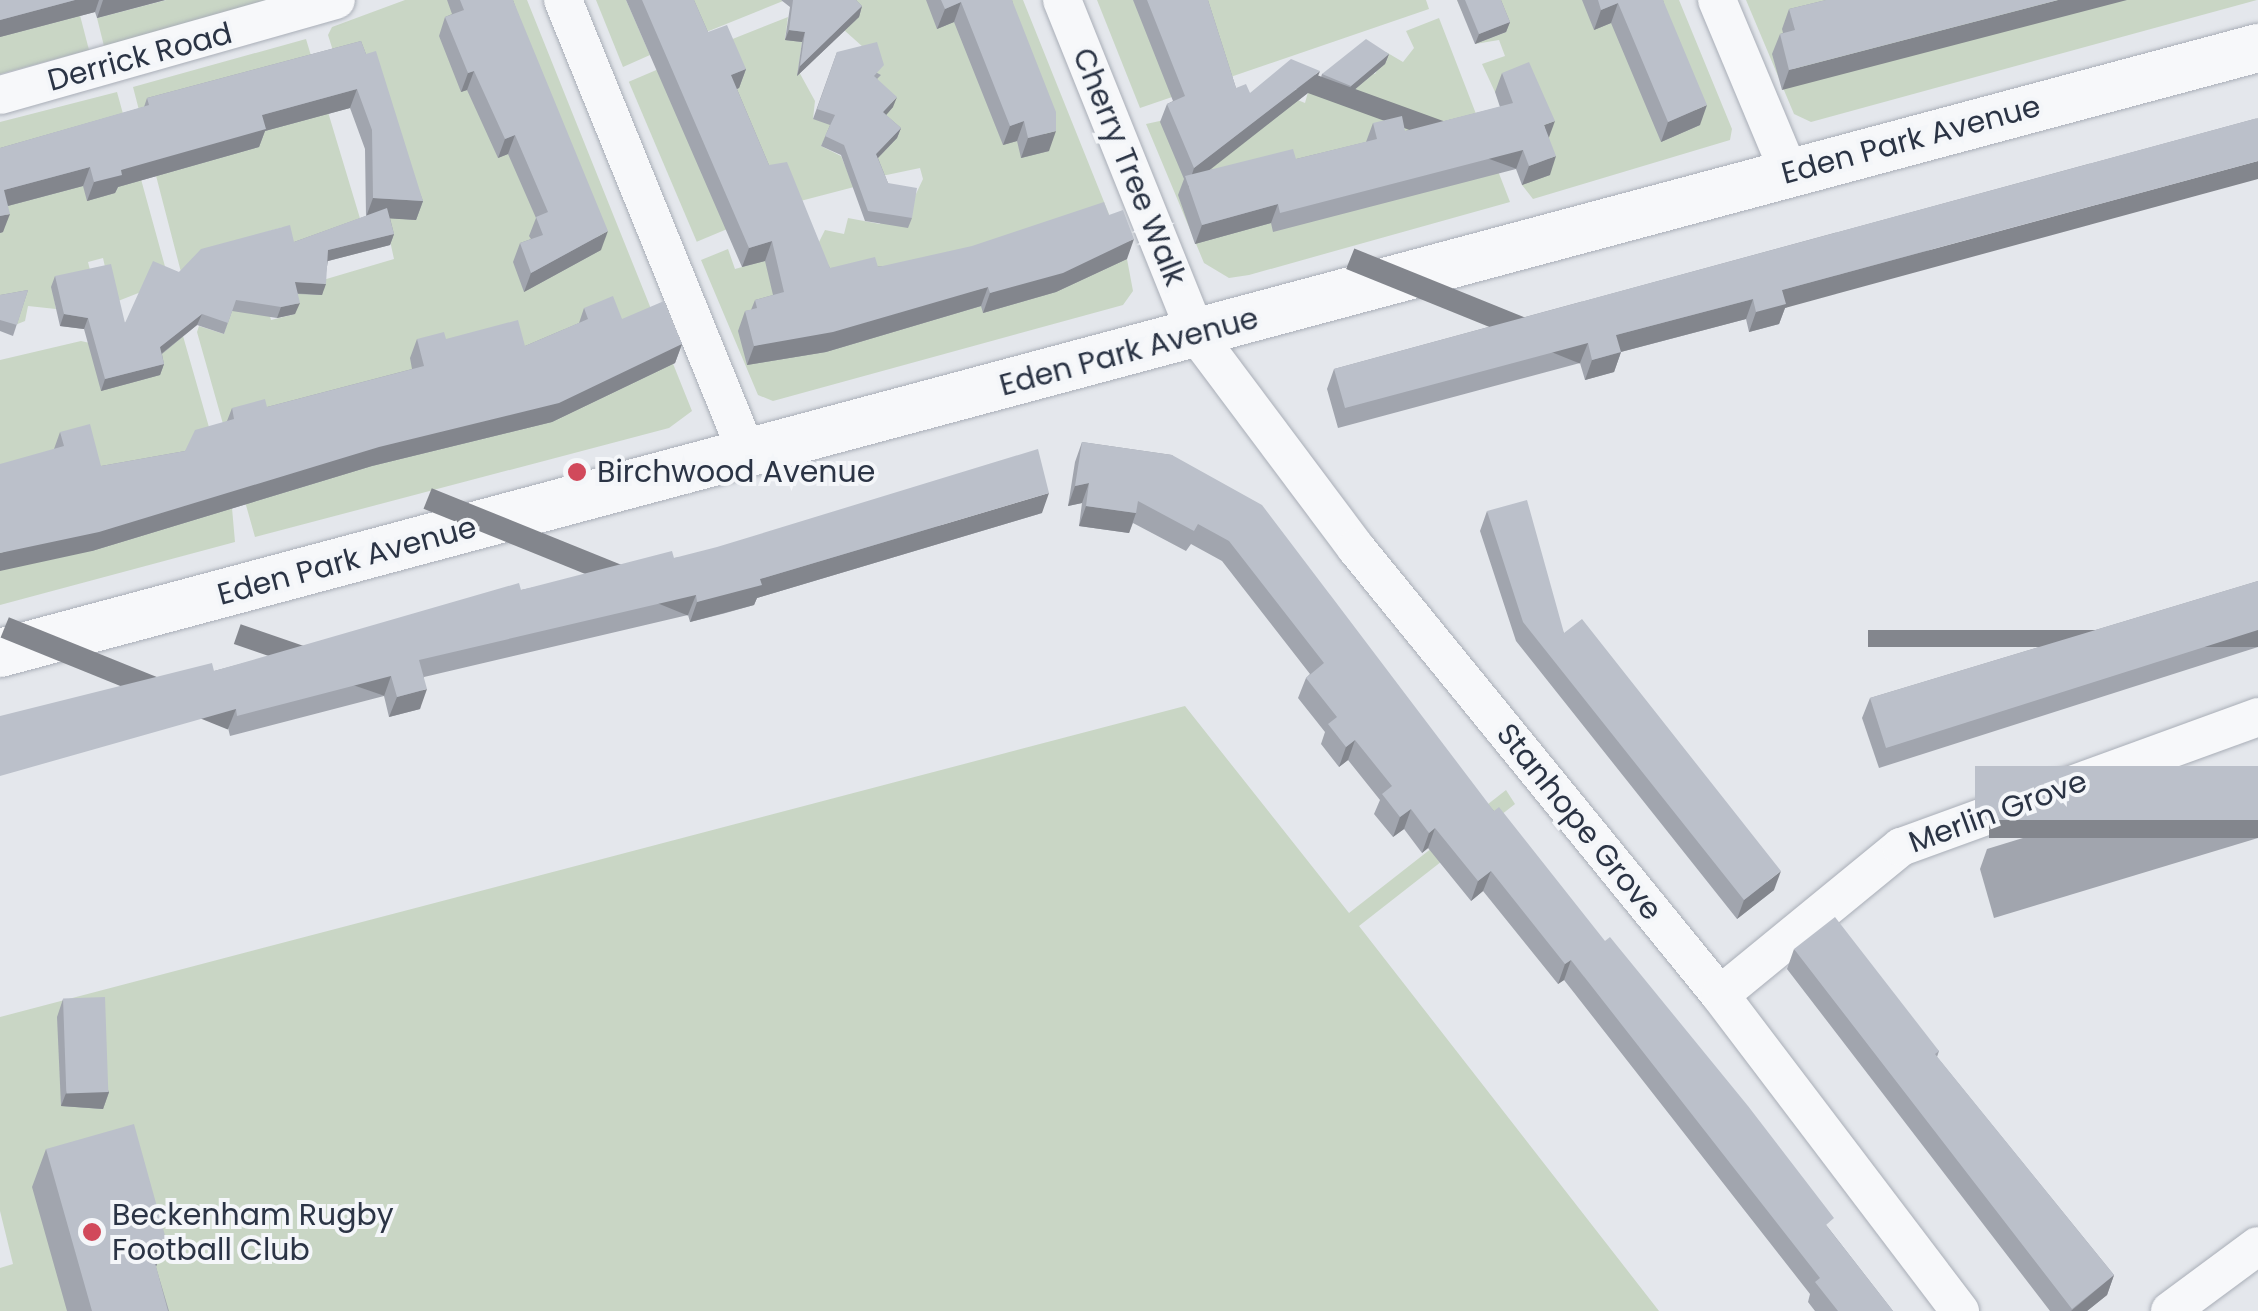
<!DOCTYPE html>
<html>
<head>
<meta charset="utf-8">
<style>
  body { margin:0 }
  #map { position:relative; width:2258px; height:1311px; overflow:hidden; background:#e4e7ec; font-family:Poppins,sans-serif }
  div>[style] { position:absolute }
  .green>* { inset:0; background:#c9d6c5; transform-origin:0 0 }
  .roads { filter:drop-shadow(0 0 2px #a9aeb7) drop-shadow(0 0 2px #a9aeb7) }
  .minor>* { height:38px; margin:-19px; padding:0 19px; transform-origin:19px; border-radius:19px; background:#f7f8fa }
  .tertiary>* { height:48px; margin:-24px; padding:0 24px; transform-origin:24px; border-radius:24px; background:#f7f8fa }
  .wall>* { inset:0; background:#a1a5ae }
  .shaded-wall>* { inset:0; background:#83868d; transform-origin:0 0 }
  .building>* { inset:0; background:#bbc0ca; transform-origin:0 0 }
  .dots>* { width:28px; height:28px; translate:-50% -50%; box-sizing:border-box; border:5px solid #f4f6f9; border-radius:50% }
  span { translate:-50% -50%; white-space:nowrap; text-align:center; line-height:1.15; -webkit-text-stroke:8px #f4f6f9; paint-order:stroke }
  .street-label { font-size:30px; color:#2b3445 }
  .poi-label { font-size:30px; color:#2b3445 }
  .left { translate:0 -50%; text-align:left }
</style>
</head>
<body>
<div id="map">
  <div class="green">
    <div style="clip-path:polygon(0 0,76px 0,89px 50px,0 74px)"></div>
    <div style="clip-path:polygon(166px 0,276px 0,104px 46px,97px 18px)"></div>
    <div style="clip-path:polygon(405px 0,527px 0,692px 411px,669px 428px,255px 537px,197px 332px,199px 326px,224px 334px,231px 311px,267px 304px,271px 320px,295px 314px,292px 297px,323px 280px,394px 259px,385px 218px,405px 190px,341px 76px,328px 35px,332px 27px)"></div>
    <div style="clip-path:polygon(596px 0,626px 0,650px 55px,623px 67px)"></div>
    <div style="clip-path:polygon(679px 0,781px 0,783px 1px,694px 37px)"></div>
    <div style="clip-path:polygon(840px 0,1023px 0,1127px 259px,1133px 291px,1123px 305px,773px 401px,758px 395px,701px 260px,728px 249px,735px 269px,817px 246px,825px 230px,844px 234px,848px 218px,880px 224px,884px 208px,915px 196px,923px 179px,920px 168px,877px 177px,872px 88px,863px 47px,844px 30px)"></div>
    <div style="clip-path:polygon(1097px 0,1426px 0,1429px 9px,1140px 108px)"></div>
    <div style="clip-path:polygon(1457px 0,1679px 0,1732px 129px,1730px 140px,1533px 199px,1522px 185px,1522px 82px,1495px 92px,1482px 64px,1505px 56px,1499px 40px,1475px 44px,1506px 32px,1494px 5px,1465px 18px)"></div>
    <div style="clip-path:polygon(1746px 0,2257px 0,1811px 122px,1794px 114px)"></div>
    <div style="clip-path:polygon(788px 17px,785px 39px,802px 42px,798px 70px,815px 101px,813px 119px,834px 120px,821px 146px,841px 156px,854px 187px,789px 204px,761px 185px,724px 95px,739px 88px,720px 44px)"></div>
    <div style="clip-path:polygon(1439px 18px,1510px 202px,1249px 275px,1229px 278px,1204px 263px,1146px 124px,1283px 94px,1305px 103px,1311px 81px,1327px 87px,1357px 63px,1375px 74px,1386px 52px,1403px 62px,1414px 48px,1406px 31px)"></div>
    <div style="clip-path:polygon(306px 39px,362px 225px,295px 251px,283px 227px,263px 233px,182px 276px,133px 87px)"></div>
    <div style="left:661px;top:68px;width:174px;height:35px;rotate:67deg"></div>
    <div style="clip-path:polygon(117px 92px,169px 281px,113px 303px,103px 258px,88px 262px,92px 278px,52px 287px,56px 309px,28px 306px,25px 321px,0 331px,0 122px)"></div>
    <div style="clip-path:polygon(183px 336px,232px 508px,235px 542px,0 605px,0 360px,81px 341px,156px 358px)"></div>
    <div style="clip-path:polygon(1185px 706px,1349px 913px,1506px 790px,1515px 804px,1359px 926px,1659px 1311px,0 1311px,0 1268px,13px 1264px,0 1211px,0 1017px)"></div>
  </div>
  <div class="roads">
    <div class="minor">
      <div style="left:563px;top:0;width:491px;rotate:67.9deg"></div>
      <div style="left:1062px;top:0;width:360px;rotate:68.1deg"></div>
      <div style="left:1196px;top:334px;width:267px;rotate:53.2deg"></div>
      <div style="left:1356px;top:548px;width:576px;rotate:50.84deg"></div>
      <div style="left:1720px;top:995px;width:397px;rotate:52.8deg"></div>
      <div style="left:1717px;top:0;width:186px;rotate:67.3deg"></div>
      <div style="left:0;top:95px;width:349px;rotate:-15.8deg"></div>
      <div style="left:1720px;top:995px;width:234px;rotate:-39.3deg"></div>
      <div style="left:1901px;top:847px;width:380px;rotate:-20deg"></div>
      <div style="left:2170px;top:1311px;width:109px;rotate:-36.5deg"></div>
    </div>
    <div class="tertiary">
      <div style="left:0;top:653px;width:2338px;rotate:-15deg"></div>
    </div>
  </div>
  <div class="wall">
    <div style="clip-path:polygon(0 0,165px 0,97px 18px,95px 12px,0 37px)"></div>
    <div style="clip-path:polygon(447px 0,513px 0,601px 250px,524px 292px,513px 262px,520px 243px,531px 239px,529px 236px,536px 218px,508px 154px,498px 158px,467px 90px,461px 92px,439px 36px,445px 17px,452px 14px)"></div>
    <div style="clip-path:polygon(626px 0,694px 0,708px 32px,746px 69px,739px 88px,737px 89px,769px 165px,830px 268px,1127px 259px,1056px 292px,983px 313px,981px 306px,826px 352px,747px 365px,738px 331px,745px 311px,751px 310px,755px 300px,773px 295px,765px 261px,742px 267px)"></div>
    <div style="clip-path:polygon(781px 0,856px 0,862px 6px,859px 17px,797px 76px,802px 42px,785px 40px,790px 7px)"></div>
    <div style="clip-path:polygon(926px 0,1012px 0,1049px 151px,1021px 158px,1017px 141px,1003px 145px,954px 22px,937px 29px)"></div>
    <div style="clip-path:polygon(1133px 0,1208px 0,1236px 88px,1250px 93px,1313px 89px,1208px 170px,1296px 159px,1366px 142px,1373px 123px,1405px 131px,1500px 107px,1495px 92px,1502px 73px,1549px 137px,1550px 175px,1522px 185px,1516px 169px,1273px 232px,1271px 223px,1195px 244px,1178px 195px,1184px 179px,1160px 122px,1167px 104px,1173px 101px)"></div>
    <div style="clip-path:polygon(1457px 0,1501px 0,1510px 22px,1506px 32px,1475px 44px)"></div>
    <div style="clip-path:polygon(1582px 0,1663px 0,1700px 125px,1661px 142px,1611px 23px,1594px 30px)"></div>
    <div style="clip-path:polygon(1826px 0,1782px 90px,1772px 54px,1780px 34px,1783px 33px,1782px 29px,1789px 9px)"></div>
    <div style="clip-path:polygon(361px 41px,423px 201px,416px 220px,390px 218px,394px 234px,390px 245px,328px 261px,322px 295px,298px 294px,295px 314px,277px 318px,232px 311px,224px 334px,197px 325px,162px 354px,164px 364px,160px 375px,101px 391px,84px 329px,60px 326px,51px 287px,55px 276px,125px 323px,179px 272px,294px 242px,366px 216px,365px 149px,350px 108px,265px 131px,259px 147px,118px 187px,115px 193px,87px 201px,83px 186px,8px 206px,3px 232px,0 233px,0 148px,144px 107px,147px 98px)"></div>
    <div style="clip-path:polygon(837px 52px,881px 75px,877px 79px,893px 107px,886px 115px,901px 128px,897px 138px,878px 158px,888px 183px,912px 218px,908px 228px,865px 221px,841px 155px,821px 146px,830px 125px,813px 119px)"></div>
    <div style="clip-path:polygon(1389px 54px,1385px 64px,1347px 96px,1319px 84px,1322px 74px)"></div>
    <div style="clip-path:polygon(2258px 118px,1785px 308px,1779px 324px,1749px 332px,1746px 319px,1621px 352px,1614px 372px,1585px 380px,1580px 363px,1338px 428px,1327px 389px,1334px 369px)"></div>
    <div style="clip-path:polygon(28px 290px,13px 336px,0 331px,0 295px)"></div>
    <div style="clip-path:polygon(584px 308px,622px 319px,682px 344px,675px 363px,552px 422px,372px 466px,92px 551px,54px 449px,60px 432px,101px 466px,185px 451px,227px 421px,232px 408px,267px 407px,412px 369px,410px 358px,417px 339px,446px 339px,525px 346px,579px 323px)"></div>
    <div style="clip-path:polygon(1082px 442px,1172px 455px,1494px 811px,1830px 1230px,1893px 1311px,1815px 1311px,1808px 1302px,1810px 1294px,1564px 980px,1558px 984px,1483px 891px,1471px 901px,1428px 848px,1422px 853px,1404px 829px,1393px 837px,1374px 814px,1380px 800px,1348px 760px,1339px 767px,1321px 744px,1325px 732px,1298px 698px,1306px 678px,1310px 674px,1222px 561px,1191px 544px,1186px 551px,1133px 523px,1129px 533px,1079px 526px,1082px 503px,1068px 506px,1075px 462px)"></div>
    <div style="clip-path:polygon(1487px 511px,1564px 633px,1774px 890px,1737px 919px,1516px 641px,1480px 531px)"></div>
    <div style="clip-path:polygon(1042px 513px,757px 598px,754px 605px,722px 614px,690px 622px,688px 615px,424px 677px,420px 709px,389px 717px,384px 696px,230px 736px,214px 671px,521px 590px,674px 558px)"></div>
    <div style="clip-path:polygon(2258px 581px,2258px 647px,1879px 768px,1862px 718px,1870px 698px)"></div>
    <div style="clip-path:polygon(2258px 766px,2258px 838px,1994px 918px,1980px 869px,1987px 849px)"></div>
    <div style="clip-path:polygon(1794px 949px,1939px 1051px,1937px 1057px,2114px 1275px,2107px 1295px,2087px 1311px,2050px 1311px,1787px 969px)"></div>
    <div style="clip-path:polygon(63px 999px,109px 1092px,103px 1109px,61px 1106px,57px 1017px)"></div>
    <div style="clip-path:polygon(46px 1149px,166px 1239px,156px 1267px,169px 1311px,67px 1311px,32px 1187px)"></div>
  </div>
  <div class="shaded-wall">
    <div style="clip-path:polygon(75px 0,99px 0,95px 12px,0 37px,0 20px)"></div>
    <div style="clip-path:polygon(103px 0,165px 0,97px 18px)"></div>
    <div style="clip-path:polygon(2058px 0,2127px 0,1782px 90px,1789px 70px)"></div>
    <div style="clip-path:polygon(961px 2px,954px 22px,937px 29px,945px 9px)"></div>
    <div style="clip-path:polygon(1618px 3px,1611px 23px,1594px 30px,1601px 10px)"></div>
    <div style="clip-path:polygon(862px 6px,859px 17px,797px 76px,800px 66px)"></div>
    <div style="clip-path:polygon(1510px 22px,1506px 32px,1475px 44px,1479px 34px)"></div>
    <div style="clip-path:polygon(789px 30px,805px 32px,802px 42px,785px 40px)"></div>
    <div style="clip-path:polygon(1389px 54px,1385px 64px,1347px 96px,1351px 86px)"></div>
    <div style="clip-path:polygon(746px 69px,739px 88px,724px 95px,731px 75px)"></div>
    <div style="clip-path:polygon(474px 71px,467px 90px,461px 92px,468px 73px)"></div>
    <div style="clip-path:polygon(1320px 71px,1313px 89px,1188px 187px,1194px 168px)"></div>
    <div style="clip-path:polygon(357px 89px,350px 108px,265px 131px,259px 147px,118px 187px,115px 193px,87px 201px,94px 182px,121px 170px,262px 115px)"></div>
    <div style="clip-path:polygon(897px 97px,893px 107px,880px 122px,883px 112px)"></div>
    <div style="clip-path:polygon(1707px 105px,1700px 125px,1661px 142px,1668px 122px)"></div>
    <div style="clip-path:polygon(1024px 121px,1017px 141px,1003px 145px,1010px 126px)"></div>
    <div style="clip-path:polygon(1555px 121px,1548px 140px,1544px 125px)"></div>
    <div style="clip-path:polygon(901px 128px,897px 138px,872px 164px,876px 154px)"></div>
    <div style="clip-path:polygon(1056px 131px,1049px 151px,1021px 158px,1028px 138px)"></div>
    <div style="clip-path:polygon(515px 135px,508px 154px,498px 158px,505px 139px)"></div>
    <div style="left:1523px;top:150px;width:20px;height:251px;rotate:110deg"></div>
    <div style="clip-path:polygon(1556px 156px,1550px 175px,1522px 185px,1529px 166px)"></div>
    <div style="clip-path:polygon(2258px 161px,2258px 179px,1785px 308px,1779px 324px,1749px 332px,1756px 312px,1782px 290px)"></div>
    <div style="clip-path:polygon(90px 167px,83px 186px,0 208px,4px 190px)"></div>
    <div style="clip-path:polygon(373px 198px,423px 201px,416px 220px,366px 217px)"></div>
    <div style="clip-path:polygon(1278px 204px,1271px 223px,1195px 244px,1202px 225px)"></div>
    <div style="clip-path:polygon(10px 214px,3px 232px,0 233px,0 216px)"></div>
    <div style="clip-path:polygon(608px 231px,601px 250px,524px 292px,531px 273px)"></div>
    <div style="clip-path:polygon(394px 234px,390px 245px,324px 262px,328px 250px)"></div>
    <div style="clip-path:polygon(1134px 239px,1127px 259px,1056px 292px,983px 313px,990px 293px)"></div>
    <div style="clip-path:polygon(772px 241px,765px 261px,742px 267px,749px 248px)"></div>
    <div style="clip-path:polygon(295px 282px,326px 284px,322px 295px,291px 293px)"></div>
    <div style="clip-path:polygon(988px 287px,981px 306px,826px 352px,747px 365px,754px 346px)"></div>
    <div style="clip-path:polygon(1753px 299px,1746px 319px,1609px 355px,1616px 335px)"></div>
    <div style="clip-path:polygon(300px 303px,295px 314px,277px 318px,281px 307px)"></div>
    <div style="clip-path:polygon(64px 314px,88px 318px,84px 329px,60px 326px)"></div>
    <div style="clip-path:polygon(202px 314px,197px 325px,156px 358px,160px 347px)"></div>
    <div style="left:1588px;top:343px;width:22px;height:252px;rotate:112deg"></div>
    <div style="clip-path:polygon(682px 344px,675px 363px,552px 422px,372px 466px,92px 551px,0 571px,0 553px)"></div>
    <div style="clip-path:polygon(1621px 352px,1614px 372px,1585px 380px,1592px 360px)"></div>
    <div style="clip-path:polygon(164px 364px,160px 375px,101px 391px,105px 379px)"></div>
    <div style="clip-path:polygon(1089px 483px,1082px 503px,1068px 506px,1075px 486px)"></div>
    <div style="clip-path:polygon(1049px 493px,1042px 513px,757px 598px,754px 605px,690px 622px,697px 602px,760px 579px)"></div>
    <div style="clip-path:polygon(1086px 506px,1136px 513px,1129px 533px,1079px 526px)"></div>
    <div style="left:696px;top:595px;width:22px;height:285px;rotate:112deg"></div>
    <div style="left:2258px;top:630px;width:17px;height:390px;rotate:90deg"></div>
    <div style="left:391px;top:676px;width:21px;height:159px;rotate:109deg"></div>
    <div style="clip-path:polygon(427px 689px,420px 709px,389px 717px,397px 697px)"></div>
    <div style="left:236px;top:709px;width:22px;height:245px;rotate:112deg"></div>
    <div style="clip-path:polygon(1355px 740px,1348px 760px,1339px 767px,1346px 747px)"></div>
    <div style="clip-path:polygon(1411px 809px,1404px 829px,1393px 837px,1400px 817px)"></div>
    <div style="left:2258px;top:820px;width:18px;height:269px;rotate:90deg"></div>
    <div style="clip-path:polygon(1435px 828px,1428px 848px,1422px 853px,1429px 833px)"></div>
    <div style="clip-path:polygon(1491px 871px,1483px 891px,1471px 901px,1478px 881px)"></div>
    <div style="clip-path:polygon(1781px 871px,1774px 890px,1737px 919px,1744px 900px)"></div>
    <div style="clip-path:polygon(1571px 960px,1564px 980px,1558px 984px,1565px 964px)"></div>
    <div style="clip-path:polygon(68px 1088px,109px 1092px,103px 1109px,61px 1106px)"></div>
    <div style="clip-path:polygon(166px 1239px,152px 1277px,150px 1244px)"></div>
    <div style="clip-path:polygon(2114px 1275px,2107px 1295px,2087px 1311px,2071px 1311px)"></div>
  </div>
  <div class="building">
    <div style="clip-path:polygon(0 0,75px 0,0 20px)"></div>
    <div style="clip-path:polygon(460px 0,513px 0,608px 231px,531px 273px,520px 243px,543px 235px,536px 217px,548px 212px,515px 135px,505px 139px,474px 71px,468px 73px,445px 17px,464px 10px)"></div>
    <div style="clip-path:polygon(642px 0,694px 0,708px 32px,727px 25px,746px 69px,731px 75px,769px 165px,787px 162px,830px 268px,875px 257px,878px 267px,972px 246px,1104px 202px,1109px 215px,1123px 210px,1134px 239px,1063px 273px,990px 293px,988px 287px,833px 332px,754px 346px,745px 311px,757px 308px,755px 300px,784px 292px,772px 241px,749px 248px)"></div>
    <div style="clip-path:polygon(793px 0,856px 0,862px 6px,800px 66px,805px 32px,789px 30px)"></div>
    <div style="clip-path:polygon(941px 0,1012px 0,1056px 112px,1056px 131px,1028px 138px,1024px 121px,1010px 126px,961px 2px,945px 9px)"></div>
    <div style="clip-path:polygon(1147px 0,1208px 0,1236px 88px,1246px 84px,1250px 93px,1291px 59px,1320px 71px,1194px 168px,1167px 104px,1185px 96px)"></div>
    <div style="clip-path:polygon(1465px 0,1501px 0,1510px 22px,1479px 34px)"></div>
    <div style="clip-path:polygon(1598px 0,1663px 0,1707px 105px,1668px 122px,1618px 3px,1601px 10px)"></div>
    <div style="clip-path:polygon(1826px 0,2058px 0,1789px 70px,1780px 34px,1795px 30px,1789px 9px)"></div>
    <div style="clip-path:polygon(1366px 39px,1389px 54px,1351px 86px,1322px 74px)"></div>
    <div style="clip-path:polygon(361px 41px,366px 54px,376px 51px,423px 201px,373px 198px,372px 130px,357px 89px,262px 115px,266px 129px,121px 170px,122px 175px,94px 182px,90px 167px,4px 190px,10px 214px,0 216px,0 148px,149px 105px,147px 98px)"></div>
    <div style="clip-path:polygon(877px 42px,884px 65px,874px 76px,897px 97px,883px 112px,901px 128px,876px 154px,888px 183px,917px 188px,912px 218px,868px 211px,844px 145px,825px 136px,835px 115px,817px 109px,837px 52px)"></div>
    <div style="clip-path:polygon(1529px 62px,1555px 121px,1544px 125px,1556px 156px,1529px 166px,1523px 150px,1280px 213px,1278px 204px,1202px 225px,1185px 176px,1293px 149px,1296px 159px,1377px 139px,1373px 123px,1402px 116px,1405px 131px,1513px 103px,1502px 73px)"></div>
    <div style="clip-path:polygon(2258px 118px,2258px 161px,1782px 290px,1786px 304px,1756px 312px,1753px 299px,1616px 335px,1621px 352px,1592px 360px,1588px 343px,1345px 408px,1334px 369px)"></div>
    <div style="clip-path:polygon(387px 208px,394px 234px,328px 250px,326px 284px,295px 282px,300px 303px,281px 307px,236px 300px,228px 323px,202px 314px,160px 347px,164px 364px,105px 379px,88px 318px,64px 314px,55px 276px,111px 264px,125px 323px,153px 261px,179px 272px,201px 249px,290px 225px,294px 242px)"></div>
    <div style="clip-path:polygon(28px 290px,17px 325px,0 320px,0 295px)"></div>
    <div style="clip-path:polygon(613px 296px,622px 319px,664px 301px,682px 344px,559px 403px,379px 447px,99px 532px,0 553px,0 464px,64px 446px,60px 432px,90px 424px,101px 466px,185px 451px,195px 430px,234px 419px,232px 408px,265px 399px,267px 407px,424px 366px,417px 339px,444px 332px,446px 339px,518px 320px,525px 346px,588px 319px,584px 308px)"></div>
    <div style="clip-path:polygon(1082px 442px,1172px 455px,1262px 505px,1494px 811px,1499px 807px,1605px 941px,1610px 937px,1748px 1106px,1834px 1218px,1826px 1225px,1893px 1311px,1838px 1311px,1815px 1282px,1820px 1278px,1571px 960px,1565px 964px,1491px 871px,1478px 881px,1435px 828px,1429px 833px,1411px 809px,1400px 817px,1382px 794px,1392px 786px,1355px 740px,1346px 747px,1328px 724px,1337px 717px,1306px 678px,1324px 663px,1229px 541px,1198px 524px,1194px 531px,1138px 501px,1136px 513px,1086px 506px,1089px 483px,1075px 486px)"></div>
    <div style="clip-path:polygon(1038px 449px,1049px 493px,760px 579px,762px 585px,697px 602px,696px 595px,419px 660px,427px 689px,397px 697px,391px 676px,237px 716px,236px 709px,0 776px,0 716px,212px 663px,214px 671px,519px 583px,521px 590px,672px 551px,674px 558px,717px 547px)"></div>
    <div style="clip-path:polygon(1527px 500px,1564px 633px,1582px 619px,1781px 871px,1744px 900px,1523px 622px,1487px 511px)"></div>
    <div style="clip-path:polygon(2258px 581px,2258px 630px,1886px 748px,1870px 698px)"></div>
    <div style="left:2258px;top:766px;width:54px;height:283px;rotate:90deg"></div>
    <div style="clip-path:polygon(1835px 917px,1939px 1051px,1935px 1054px,2114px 1275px,2072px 1309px,1794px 949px)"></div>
    <div style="left:105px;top:997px;width:95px;height:42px;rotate:88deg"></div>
    <div style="clip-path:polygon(134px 1124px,166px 1239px,150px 1244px,168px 1311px,92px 1311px,46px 1149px)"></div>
  </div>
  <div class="dots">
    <div style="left:577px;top:472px;background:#d1495b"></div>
    <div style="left:92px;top:1232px;background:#d1495b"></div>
  </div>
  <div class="street-label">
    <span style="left:140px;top:57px;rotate:-15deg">Derrick Road</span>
    <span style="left:1911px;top:140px;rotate:-15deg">Eden Park Avenue</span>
    <span style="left:1129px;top:167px;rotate:68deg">Cherry Tree Walk</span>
    <span style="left:1129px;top:352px;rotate:-15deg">Eden Park Avenue</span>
    <span style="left:347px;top:561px;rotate:-15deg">Eden Park Avenue</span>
    <span style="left:1998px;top:812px;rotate:-20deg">Merlin Grove</span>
    <span style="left:1579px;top:822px;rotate:51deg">Stanhope Grove</span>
  </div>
  <div class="poi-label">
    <span class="left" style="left:597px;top:472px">Birchwood Avenue</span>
    <span class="left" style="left:112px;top:1232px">Beckenham Rugby<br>Football Club</span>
  </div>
</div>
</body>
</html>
